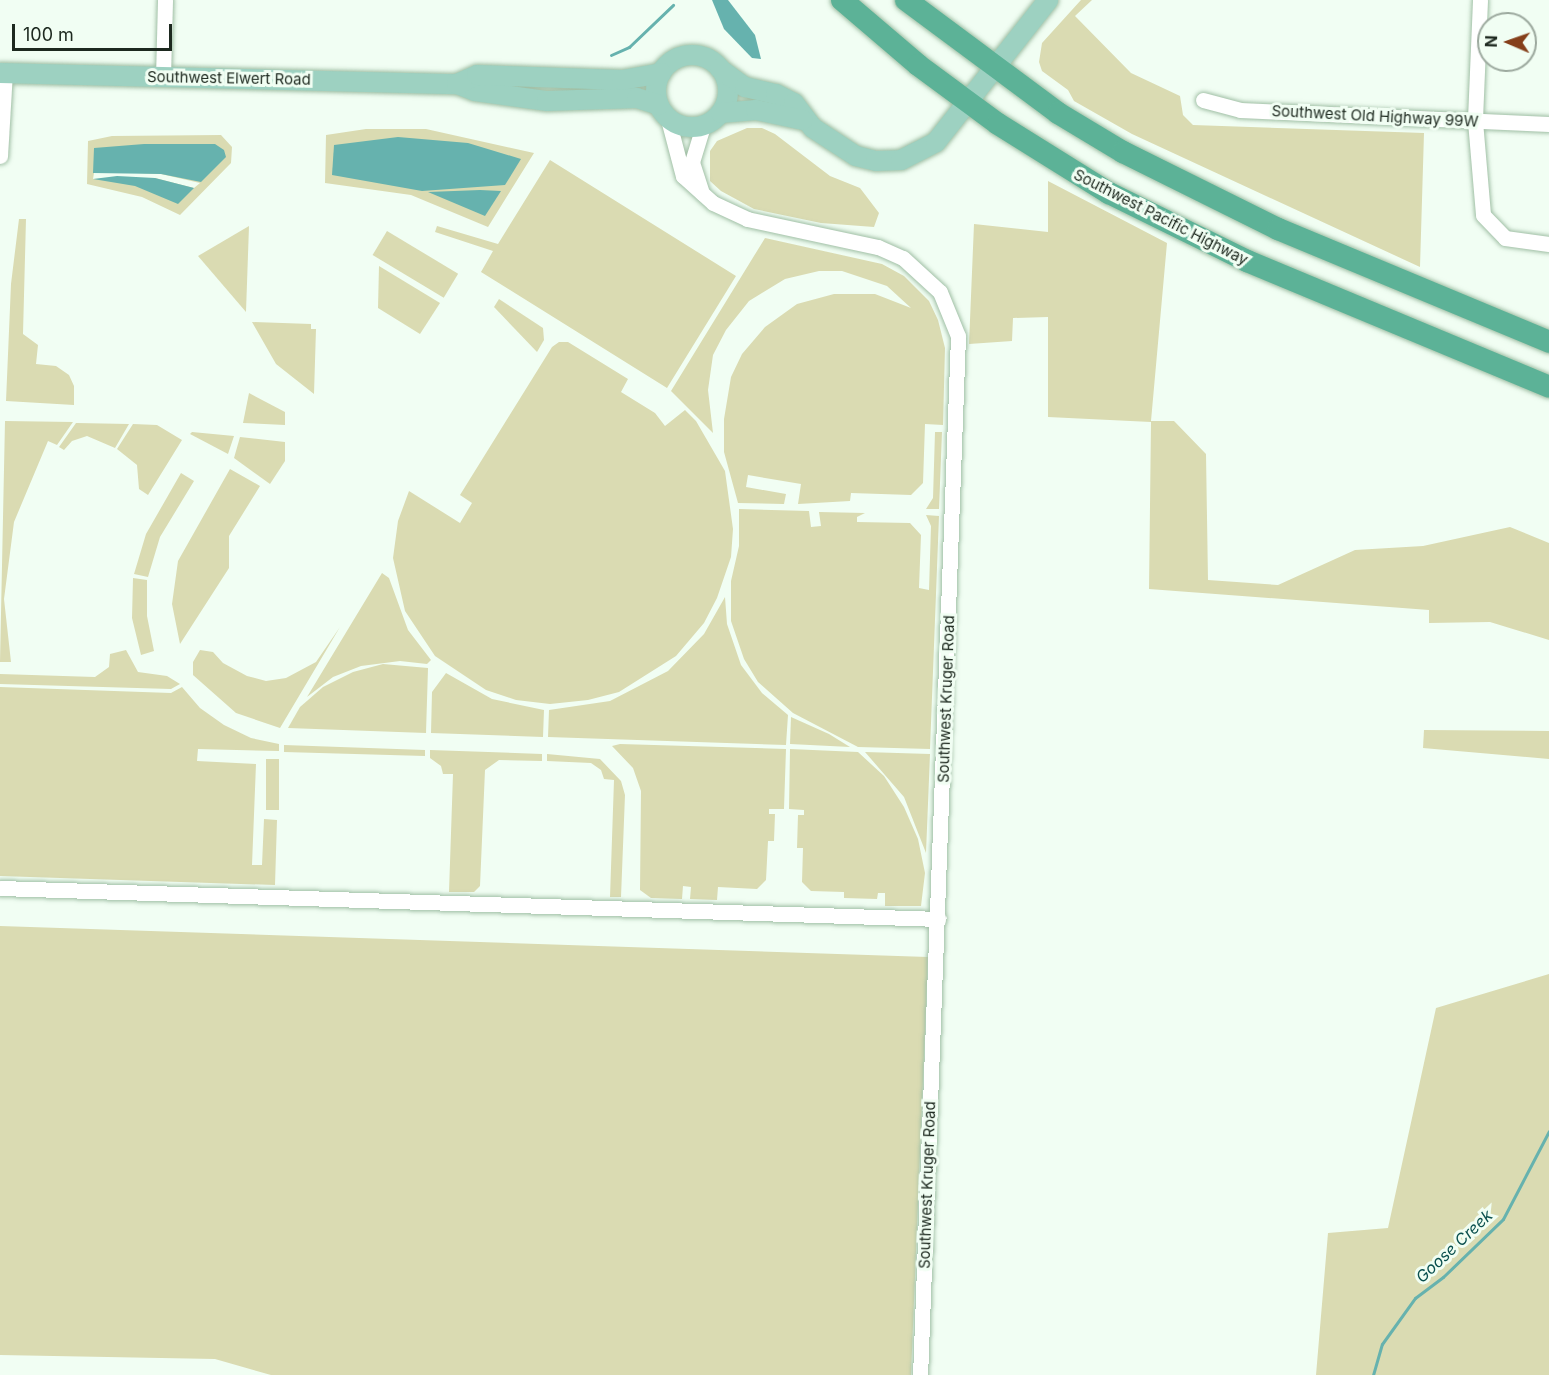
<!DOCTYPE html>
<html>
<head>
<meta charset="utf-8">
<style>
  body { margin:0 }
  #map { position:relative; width:1549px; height:1375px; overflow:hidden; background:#f1fef3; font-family:Inter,sans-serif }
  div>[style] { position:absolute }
  .green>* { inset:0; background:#dadbb2; transform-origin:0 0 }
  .water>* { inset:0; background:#66b2ae }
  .stream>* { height:3px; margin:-1.5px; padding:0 1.5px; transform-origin:1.5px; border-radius:1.5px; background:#66b2ae }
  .roads { filter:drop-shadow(0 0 2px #a0bfa5) drop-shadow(0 0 2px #a0bfa5) }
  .minor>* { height:15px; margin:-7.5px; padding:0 7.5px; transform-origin:7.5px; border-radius:7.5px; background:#fff }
  .major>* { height:20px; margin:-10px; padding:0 10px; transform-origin:10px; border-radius:10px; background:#9dd1c1 }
  .major>.ring { margin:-10px; padding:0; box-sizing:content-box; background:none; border:20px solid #9dd1c1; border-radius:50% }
  .highway>* { height:22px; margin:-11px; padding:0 11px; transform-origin:11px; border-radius:11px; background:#5cb297 }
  span { translate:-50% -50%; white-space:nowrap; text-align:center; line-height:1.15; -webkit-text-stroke:6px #f1fef3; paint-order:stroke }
  .street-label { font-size:15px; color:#1d291f }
  .water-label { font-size:16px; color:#094f4d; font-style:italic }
  .north { position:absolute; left:1477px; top:12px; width:60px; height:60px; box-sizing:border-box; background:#f1fef3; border:2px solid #9ca99e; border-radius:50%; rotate:272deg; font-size:16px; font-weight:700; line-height:24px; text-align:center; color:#1d291f }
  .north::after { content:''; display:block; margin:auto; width:21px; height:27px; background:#853f1a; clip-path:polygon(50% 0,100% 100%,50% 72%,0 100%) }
  .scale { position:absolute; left:12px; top:24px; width:160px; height:27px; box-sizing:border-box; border:3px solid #1d291f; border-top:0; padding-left:8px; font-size:18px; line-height:21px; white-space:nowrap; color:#1d291f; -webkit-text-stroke:4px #f1fef3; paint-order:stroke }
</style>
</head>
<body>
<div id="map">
  <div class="green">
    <div style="clip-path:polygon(1081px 0,1092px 0,1075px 16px,1131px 73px,1180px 96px,1183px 115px,1193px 125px,1424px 133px,1420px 267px,1132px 134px,1074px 101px,1068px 90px,1042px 71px,1039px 62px,1042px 43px)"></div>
    <div style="clip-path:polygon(747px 128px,762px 128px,775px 134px,830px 176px,860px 188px,879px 213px,874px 227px,821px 223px,754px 209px,721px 191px,710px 181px,710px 151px,717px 141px)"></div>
    <div style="clip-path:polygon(366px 129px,426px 129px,534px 153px,488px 227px,411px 195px,325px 183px,326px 135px)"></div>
    <div style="clip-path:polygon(evenodd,221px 135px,232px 147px,231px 163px,180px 215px,142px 197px,87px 184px,88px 141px,112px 136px,221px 135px,114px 172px,161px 174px,200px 183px,194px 188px,155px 178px,93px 179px,94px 173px,114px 172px)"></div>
    <div style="clip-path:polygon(550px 160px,736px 276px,667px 388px,481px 272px,493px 251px,435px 232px,437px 226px,498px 244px)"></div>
    <div style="clip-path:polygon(1048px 181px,1167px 243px,1151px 421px,1174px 421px,1206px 454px,1208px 580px,1278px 585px,1355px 550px,1423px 546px,1510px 527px,1549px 543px,1549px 640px,1490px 622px,1429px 623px,1429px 610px,1149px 589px,1151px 422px,1048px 417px,1048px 317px,1013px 318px,1012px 341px,969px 344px,974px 224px,1048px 232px)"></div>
    <div style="clip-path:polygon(19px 219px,26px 219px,23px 334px,38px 345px,36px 364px,56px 366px,69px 375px,74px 386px,74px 405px,6px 401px,11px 284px)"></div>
    <div style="clip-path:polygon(249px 226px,246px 312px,198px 256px)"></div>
    <div style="left:387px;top:231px;width:83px;height:28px;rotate:31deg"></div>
    <div style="clip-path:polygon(765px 238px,882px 264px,904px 276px,929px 301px,938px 320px,945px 348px,943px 425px,925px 424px,923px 483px,911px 495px,851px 493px,850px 501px,798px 504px,801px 484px,748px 475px,746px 487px,786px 494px,784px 504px,738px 503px,724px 452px,724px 419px,731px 377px,742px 354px,765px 327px,797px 304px,834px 294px,875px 294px,911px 308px,887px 286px,842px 271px,819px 271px,785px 279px,749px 301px,726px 330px,713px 355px,708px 390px,713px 433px,671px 391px)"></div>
    <div style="clip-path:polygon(379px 266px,440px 303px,420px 334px,378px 308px)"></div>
    <div style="clip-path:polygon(499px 299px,543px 328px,544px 340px,537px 352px,494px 307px)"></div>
    <div style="clip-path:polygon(252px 322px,311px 324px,311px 329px,316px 329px,314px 394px,276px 364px)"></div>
    <div style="clip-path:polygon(559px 342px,568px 342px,628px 379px,621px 392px,655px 413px,665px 426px,685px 410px,696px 421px,725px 471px,733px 529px,731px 557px,717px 598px,704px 623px,676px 656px,619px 692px,588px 700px,550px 704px,516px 700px,486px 690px,435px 656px,405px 611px,393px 558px,398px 521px,409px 491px,460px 523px,472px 503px,460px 495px,552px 347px)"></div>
    <div style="clip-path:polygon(249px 393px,285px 412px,285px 425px,243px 423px)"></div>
    <div style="clip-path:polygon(5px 421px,73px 422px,57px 445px,48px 441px,14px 522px,4px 599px,11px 662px,0 662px)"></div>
    <div style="clip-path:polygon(76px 423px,77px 423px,129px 424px,115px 448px,87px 436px,72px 441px,64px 450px,59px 447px)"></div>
    <div style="clip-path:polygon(133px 424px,157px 425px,182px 440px,148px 495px,139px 489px,137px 465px,117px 449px)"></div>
    <div style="clip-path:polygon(192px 432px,234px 436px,228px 454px,190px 434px)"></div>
    <div style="clip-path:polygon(935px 432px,942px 432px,939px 509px,926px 509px,933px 498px)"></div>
    <div style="clip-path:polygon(240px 437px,285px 442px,285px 461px,270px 484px,234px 458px)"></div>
    <div style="clip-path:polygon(230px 469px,260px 486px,229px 536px,229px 568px,180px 644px,172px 604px,178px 561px)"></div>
    <div style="clip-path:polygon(181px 473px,194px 481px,160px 537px,148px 577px,134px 574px,146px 534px)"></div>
    <div style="clip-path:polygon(739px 509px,809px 511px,811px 527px,821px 526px,819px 512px,865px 513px,857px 517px,857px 522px,910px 523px,921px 535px,919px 588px,929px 590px,931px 526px,926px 515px,939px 516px,930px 749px,858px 747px,793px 713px,758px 682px,744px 659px,731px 621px,731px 581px,739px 546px)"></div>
    <div style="clip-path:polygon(382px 573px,389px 578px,408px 630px,431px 660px,427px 664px,400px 661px,361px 666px,333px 677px,307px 697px)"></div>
    <div style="clip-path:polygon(133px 578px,147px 580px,147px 616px,154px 651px,141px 655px,132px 618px)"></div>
    <div style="clip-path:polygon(725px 597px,727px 624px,741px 665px,762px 693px,788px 715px,786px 745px,548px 737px,549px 710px,610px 701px,668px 671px,704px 634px)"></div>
    <div style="clip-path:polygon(340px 627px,280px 728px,236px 713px,193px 675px,193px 662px,200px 650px,213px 652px,223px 663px,247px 676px,266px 681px,286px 678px,316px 662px)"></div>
    <div style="clip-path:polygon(126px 650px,138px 672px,167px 676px,180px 684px,171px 689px,0 684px,0 674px,95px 677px,109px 667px,110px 654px)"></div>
    <div style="clip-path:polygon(383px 664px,428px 668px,426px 733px,288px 728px,300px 707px,323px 687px,353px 672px)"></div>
    <div style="clip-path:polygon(446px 673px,492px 699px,544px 710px,543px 737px,431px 733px,432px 692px)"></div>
    <div style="clip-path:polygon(0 687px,171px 693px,182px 687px,200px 708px,224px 725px,251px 738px,279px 744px,279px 751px,198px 749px,197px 761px,256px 764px,252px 865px,262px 865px,264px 819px,277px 820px,275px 885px,0 876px)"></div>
    <div style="clip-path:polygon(791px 717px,829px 734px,850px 747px,790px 744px)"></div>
    <div style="clip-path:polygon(1424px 730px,1549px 731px,1549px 759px,1423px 748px)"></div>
    <div style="clip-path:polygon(620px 744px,786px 749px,784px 809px,769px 809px,769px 814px,775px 814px,774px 841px,768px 841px,766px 880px,757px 889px,718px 887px,717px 900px,690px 899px,691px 887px,683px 886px,682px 899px,651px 898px,640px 890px,641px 791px,633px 768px,612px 746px)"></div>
    <div style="clip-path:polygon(284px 745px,425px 750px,425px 756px,284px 752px)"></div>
    <div style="clip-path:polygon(790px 749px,858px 752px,884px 776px,904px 807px,918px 839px,925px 873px,921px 906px,885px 906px,885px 893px,878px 893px,877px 899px,844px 898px,844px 892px,811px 891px,802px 882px,803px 848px,797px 848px,798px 815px,804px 815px,804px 810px,789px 809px)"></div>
    <div style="clip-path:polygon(430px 750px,542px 754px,542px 761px,499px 760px,485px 770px,480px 886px,474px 892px,449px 892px,453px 774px,443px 774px,441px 766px,430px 758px)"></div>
    <div style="clip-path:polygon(865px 752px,930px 754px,926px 853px,904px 797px)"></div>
    <div style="clip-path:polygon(547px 754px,600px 759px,621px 781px,625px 795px,621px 897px,610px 897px,614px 780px,604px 779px,601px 770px,591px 763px,547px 761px)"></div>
    <div style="left:266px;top:759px;width:13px;height:51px"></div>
    <div style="clip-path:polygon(0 926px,928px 957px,911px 1375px,271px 1375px,215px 1359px,0 1355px)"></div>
    <div style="clip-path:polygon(1549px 974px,1549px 1375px,1316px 1375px,1328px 1233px,1388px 1228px,1436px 1008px)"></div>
  </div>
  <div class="water">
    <div style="clip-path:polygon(712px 0,728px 0,755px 35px,761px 59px,752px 58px,724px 29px)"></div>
    <div style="clip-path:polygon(398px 137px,468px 143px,521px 159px,505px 185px,422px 191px,332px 175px,334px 145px)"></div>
    <div style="clip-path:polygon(144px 144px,215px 144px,224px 150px,226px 157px,201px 182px,161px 174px,93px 173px,94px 148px)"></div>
    <div style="clip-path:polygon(117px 176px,155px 178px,194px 188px,178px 204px,135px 186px,93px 179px)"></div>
    <div style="clip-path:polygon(480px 190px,501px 191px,485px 216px,428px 192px)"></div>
  </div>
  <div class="stream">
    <div style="left:611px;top:55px;width:20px;rotate:-24deg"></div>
    <div style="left:629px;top:47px;width:61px;rotate:-43.7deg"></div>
    <div style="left:1373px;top:1375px;width:32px;rotate:-74deg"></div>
    <div style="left:1382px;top:1344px;width:57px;rotate:-54.3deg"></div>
    <div style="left:1415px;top:1298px;width:35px;rotate:-37deg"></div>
    <div style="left:1443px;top:1277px;width:83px;rotate:-44deg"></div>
    <div style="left:1503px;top:1219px;width:99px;rotate:-62.4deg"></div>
  </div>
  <div class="roads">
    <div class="minor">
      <div style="left:1480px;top:0;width:121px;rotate:92.4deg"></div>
      <div style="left:1475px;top:121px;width:94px;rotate:85.1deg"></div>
      <div style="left:1483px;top:215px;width:32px;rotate:46deg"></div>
      <div style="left:1505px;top:238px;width:44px;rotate:7.8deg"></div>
      <div style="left:163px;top:77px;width:77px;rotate:-88.5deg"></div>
      <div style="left:1203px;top:100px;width:38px;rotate:15deg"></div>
      <div style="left:1240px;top:110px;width:309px;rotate:2.6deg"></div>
      <div style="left:668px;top:119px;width:59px;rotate:75.3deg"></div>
      <div style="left:683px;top:176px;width:40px;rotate:42deg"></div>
      <div style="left:713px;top:203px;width:38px;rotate:25deg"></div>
      <div style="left:747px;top:219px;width:134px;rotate:12.1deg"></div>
      <div style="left:878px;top:247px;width:27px;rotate:24deg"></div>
      <div style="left:903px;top:258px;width:50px;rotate:42.6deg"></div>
      <div style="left:940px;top:292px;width:48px;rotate:67.8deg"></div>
      <div style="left:958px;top:336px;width:1040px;rotate:92.09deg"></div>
      <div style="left:0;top:156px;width:83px;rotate:-86.6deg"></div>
      <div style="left:702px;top:193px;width:33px;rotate:-108deg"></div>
      <div style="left:692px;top:162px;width:38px;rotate:-73deg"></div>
      <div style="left:0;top:888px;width:939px;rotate:1.89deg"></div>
    </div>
    <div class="major">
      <div class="ring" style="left:656px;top:55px;width:52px;height:52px"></div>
      <div style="left:720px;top:69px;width:31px;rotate:36deg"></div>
      <div style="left:745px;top:87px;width:32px;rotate:13deg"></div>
      <div style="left:776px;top:94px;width:20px;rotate:27deg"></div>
      <div style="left:794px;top:103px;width:31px;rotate:53deg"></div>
      <div style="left:813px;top:128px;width:51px;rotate:33.1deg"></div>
      <div style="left:856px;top:156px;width:21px;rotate:14deg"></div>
      <div style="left:876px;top:161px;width:25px;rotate:-2deg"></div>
      <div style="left:901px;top:160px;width:39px;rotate:-27deg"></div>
      <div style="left:936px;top:142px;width:181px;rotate:-51.7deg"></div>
      <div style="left:0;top:73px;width:457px;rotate:1.4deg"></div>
      <div style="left:457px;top:84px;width:19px;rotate:21deg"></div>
      <div style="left:475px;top:91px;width:73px;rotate:7.9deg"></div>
      <div style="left:547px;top:101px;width:90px;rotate:-1.9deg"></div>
      <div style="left:637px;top:98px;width:23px;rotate:18deg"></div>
      <div style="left:457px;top:84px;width:22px;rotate:-24deg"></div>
      <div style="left:477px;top:75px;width:145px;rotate:2deg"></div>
      <div style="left:622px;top:80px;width:40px;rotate:-10deg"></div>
      <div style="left:721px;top:113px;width:35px;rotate:-5deg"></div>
      <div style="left:756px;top:110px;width:48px;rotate:12deg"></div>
    </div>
    <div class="highway">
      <div style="left:842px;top:0;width:100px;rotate:40.5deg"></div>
      <div style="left:918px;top:65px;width:99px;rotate:36.4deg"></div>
      <div style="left:998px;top:124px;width:131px;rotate:31.9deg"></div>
      <div style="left:1109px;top:193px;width:154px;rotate:26.2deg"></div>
      <div style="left:1247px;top:261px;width:327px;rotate:22.6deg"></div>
      <div style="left:906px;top:0;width:189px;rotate:36.6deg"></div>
      <div style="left:1058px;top:113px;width:76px;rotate:31deg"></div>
      <div style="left:1123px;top:152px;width:173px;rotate:26.4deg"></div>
      <div style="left:1278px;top:229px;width:294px;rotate:22.6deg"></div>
    </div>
  </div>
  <div class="street-label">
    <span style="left:229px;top:78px;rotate:1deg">Southwest Elwert Road</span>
    <span style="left:1375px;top:116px;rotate:3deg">Southwest Old Highway 99W</span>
    <span style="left:1161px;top:217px;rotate:27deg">Southwest Pacific Highway</span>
    <span style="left:946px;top:699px;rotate:-88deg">Southwest Kruger Road</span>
    <span style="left:927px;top:1185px;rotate:-88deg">Southwest Kruger Road</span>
  </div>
  <div class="water-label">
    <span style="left:1454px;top:1246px;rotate:-43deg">Goose Creek</span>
  </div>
  <div class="north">N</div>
  <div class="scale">100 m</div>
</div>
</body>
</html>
